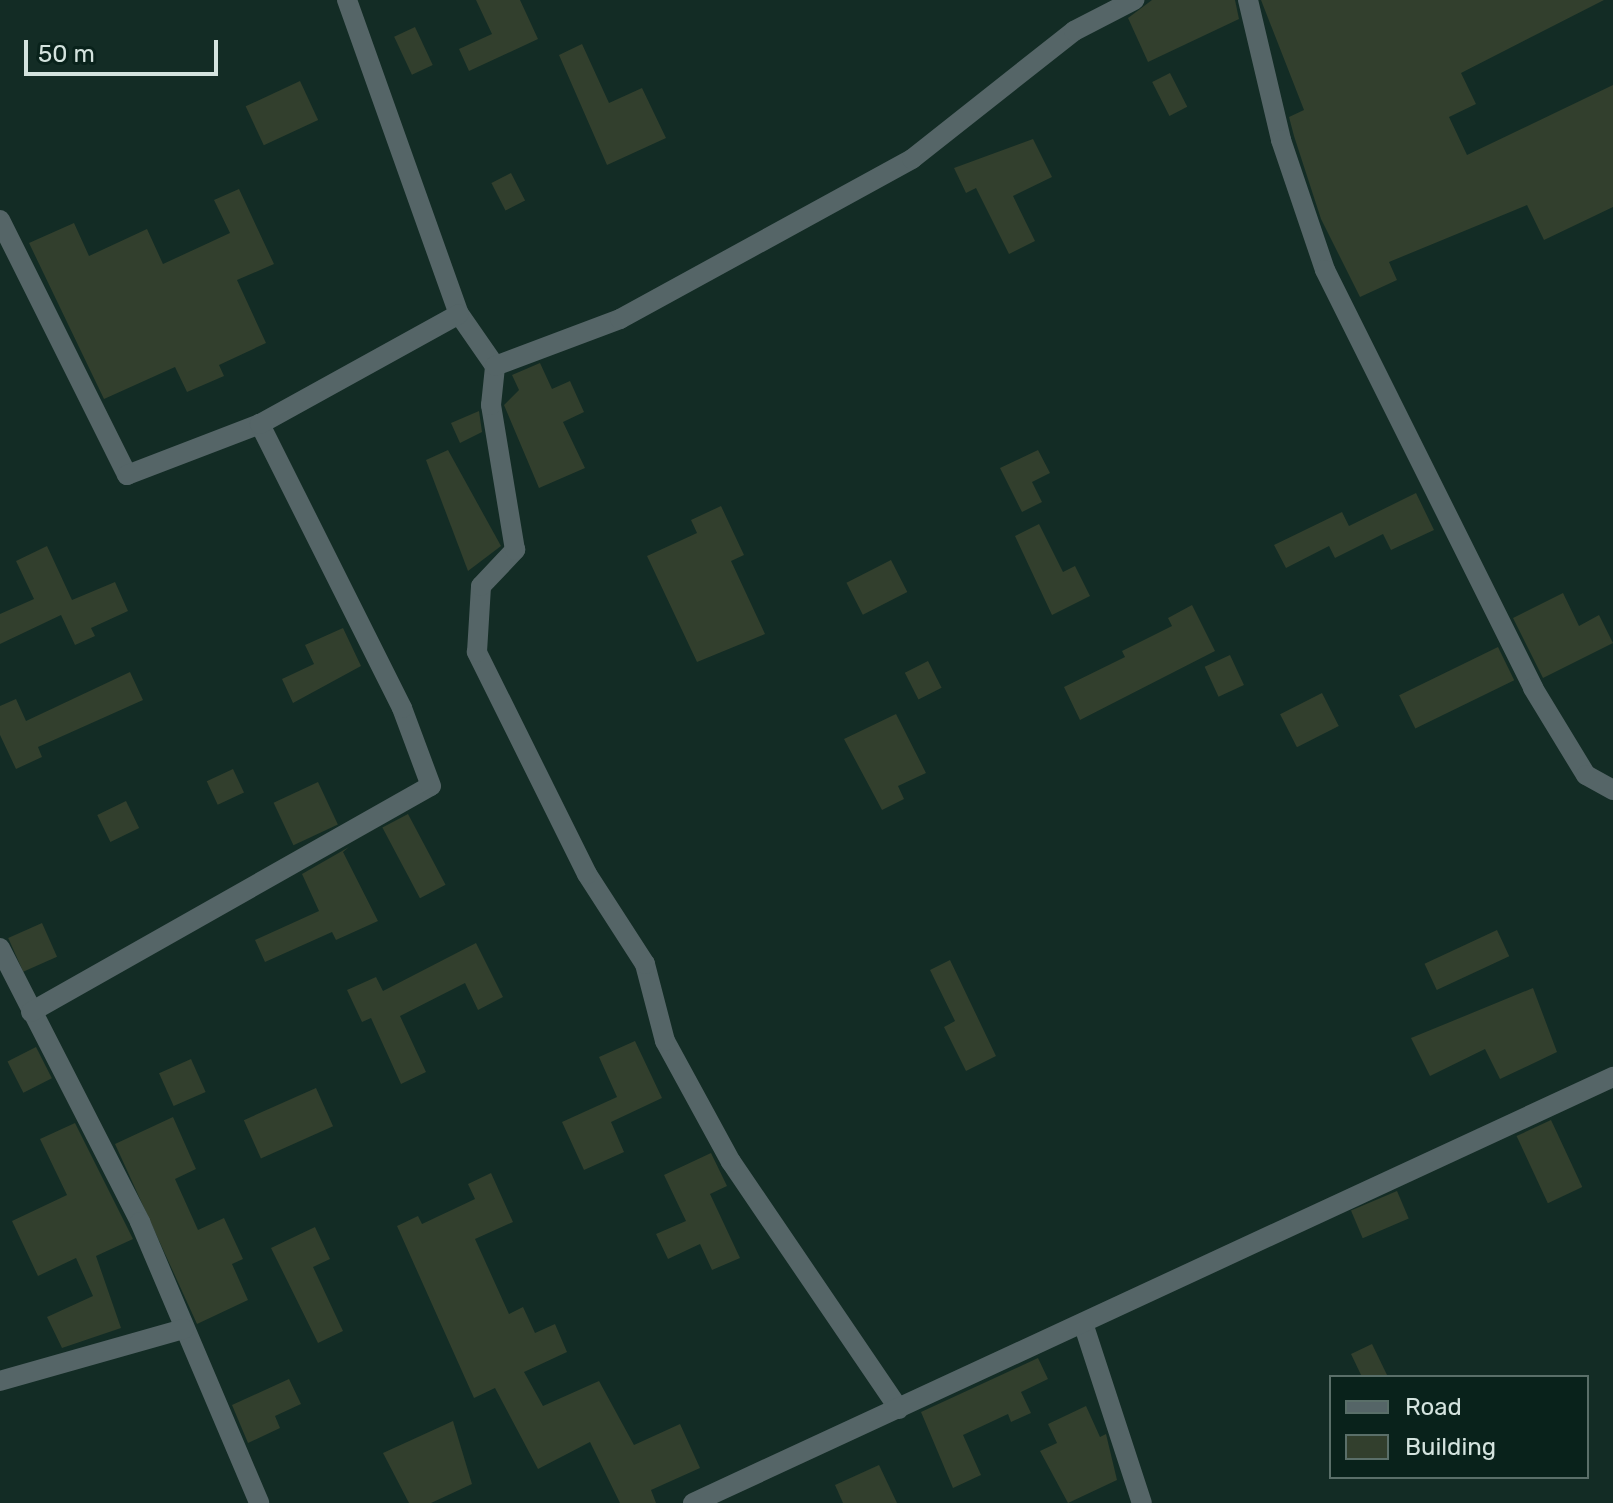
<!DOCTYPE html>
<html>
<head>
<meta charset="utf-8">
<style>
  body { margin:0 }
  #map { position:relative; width:1613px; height:1503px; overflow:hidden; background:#132c25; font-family:Rubik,sans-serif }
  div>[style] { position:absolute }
  .building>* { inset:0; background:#323f2d; transform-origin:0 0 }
  .minor>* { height:20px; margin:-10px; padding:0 10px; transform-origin:10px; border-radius:10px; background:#556567 }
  span { translate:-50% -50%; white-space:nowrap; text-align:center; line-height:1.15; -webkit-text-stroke:8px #09221b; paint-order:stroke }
  .legend { position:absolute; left:1329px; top:1375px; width:260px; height:104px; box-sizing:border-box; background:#09221b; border:2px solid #5a6f69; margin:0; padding:10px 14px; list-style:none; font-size:24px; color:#d4e3de }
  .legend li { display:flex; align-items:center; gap:16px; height:40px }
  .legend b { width:40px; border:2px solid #5a6f69 }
  .scale { position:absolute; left:24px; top:40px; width:194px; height:36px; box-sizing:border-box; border:4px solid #d4e3de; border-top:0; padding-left:10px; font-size:24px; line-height:28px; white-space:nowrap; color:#d4e3de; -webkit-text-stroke:6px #09221b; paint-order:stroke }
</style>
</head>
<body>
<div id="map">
  <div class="building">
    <div style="clip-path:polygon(476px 0,520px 0,538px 39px,469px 71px,459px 49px,492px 34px)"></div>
    <div style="clip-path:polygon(1152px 0,1235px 0,1239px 19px,1148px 62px,1128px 18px)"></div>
    <div style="clip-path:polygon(1261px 0,1604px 0,1461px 73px,1476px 104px,1449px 117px,1467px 155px,1613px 85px,1613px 207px,1544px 240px,1527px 205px,1389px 262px,1397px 280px,1360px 297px,1321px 219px,1294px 136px,1289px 117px,1304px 110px)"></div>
    <div style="left:415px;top:27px;width:42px;height:23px;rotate:65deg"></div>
    <div style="clip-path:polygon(582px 44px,609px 103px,642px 88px,666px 138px,607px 165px,559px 55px)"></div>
    <div style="left:1170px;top:73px;width:38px;height:20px;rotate:63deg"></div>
    <div style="left:300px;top:81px;width:43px;height:60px;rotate:65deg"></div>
    <div style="clip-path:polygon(1033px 139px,1052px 177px,1013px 196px,1035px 241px,1009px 254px,976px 188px,966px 193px,954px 168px)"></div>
    <div style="left:511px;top:173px;width:31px;height:22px;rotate:63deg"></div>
    <div style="clip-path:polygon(239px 189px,274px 264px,237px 280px,266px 343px,219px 365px,224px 376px,187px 392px,175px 367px,104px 399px,29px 243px,74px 223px,89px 256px,147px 229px,163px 264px,230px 233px,214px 200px)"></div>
    <div style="clip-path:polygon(540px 363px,552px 389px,570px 381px,584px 412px,563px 422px,585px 468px,539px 488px,504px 405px,519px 390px,512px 375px)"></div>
    <div style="clip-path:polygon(479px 411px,482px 432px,460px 443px,451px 423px)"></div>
    <div style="clip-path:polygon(448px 450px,501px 546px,468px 571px,426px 460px)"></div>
    <div style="clip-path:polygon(1038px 450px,1050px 473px,1032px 482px,1042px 502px,1022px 512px,1000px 468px)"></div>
    <div style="clip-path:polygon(1416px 493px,1434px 530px,1391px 550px,1383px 534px,1335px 558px,1329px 546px,1286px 568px,1274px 545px,1342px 512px,1349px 526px)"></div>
    <div style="clip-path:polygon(721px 506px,744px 555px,731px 561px,765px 634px,697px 662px,647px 556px,697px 533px,691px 520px)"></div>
    <div style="clip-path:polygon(1039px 524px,1063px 572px,1075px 566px,1090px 596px,1052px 615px,1015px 536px)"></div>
    <div style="clip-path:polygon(47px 546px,72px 600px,115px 582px,128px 611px,91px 628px,95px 636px,75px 645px,61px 615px,0 644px,0 614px,34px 599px,16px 561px)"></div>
    <div style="left:891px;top:560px;width:36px;height:50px;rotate:63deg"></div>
    <div style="clip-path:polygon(1563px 593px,1579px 626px,1599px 615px,1613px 643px,1543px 678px,1513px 618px)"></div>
    <div style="clip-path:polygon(1192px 605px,1215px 651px,1080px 720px,1064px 687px,1125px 657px,1122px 651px,1172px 626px,1168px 618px)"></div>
    <div style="clip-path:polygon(343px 628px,361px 666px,293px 703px,282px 679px,314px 664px,305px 645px)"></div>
    <div style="left:1498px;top:647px;width:37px;height:110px;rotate:64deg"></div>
    <div style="left:1230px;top:655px;width:33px;height:28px;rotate:65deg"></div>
    <div style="left:928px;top:661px;width:30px;height:26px;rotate:63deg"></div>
    <div style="clip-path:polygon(130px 672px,143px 700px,38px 747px,42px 757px,16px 769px,0 735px,0 706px,16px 699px,26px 721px)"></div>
    <div style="left:1322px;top:693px;width:37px;height:47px;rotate:63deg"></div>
    <div style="clip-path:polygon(896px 714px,926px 773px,898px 786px,904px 799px,882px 810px,844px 739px)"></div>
    <div style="left:233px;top:769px;width:26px;height:29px;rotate:65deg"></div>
    <div style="left:318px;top:782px;width:47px;height:49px;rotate:65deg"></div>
    <div style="left:126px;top:801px;width:30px;height:32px;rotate:64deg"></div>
    <div style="left:408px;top:814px;width:80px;height:29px;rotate:62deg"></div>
    <div style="clip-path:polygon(349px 847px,343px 852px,378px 921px,336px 940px,332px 932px,265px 962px,255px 940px,319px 911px,302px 874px)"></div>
    <div style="left:42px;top:923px;width:37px;height:37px;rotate:66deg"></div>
    <div style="left:1497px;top:930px;width:29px;height:80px;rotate:65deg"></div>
    <div style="clip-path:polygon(476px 943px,503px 997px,478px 1010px,465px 983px,400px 1016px,426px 1072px,401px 1084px,371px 1018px,362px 1022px,347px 990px,376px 977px,383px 991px)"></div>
    <div style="clip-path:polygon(950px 960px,996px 1056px,966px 1071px,944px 1027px,955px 1021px,930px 970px)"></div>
    <div style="clip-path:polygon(1533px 988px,1557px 1052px,1500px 1079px,1485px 1049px,1430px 1076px,1411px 1038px)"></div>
    <div style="clip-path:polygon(635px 1041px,662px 1098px,611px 1122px,624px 1152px,584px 1170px,562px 1122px,617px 1097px,599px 1057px)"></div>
    <div style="left:36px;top:1047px;width:35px;height:32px;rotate:63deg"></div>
    <div style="left:191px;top:1059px;width:36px;height:35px;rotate:66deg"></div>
    <div style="left:316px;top:1088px;width:42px;height:79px;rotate:66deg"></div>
    <div style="clip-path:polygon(173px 1117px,196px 1169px,175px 1179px,198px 1230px,224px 1218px,243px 1259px,232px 1264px,248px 1300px,197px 1324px,115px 1144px)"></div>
    <div style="left:1551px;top:1120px;width:74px;height:38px;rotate:65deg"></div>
    <div style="clip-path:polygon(75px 1123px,133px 1239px,96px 1256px,121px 1328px,62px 1348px,47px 1317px,93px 1296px,76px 1258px,38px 1276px,12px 1221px,67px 1195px,40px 1139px)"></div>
    <div style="clip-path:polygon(711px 1153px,727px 1186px,710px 1194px,740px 1258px,712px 1270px,700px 1244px,668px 1259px,656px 1234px,686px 1221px,664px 1175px)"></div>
    <div style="clip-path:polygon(491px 1173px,513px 1222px,475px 1239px,509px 1314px,523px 1307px,535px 1333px,555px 1324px,567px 1352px,524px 1372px,543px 1406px,599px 1381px,634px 1445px,680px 1424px,700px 1468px,651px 1490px,656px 1503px,620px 1503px,590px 1442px,538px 1469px,495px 1388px,474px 1398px,397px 1226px,418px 1216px,422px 1224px,475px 1199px,468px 1184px)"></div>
    <div style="left:1397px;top:1191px;width:30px;height:50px;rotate:67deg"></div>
    <div style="clip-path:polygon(315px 1227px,330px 1259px,313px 1267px,343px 1331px,318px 1343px,271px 1248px)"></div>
    <div style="clip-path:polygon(1372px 1344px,1388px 1377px,1362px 1377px,1351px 1354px)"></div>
    <div style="clip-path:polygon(1038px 1358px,1048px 1379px,1021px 1392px,1031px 1413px,1011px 1422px,1008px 1414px,963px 1435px,981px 1475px,953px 1488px,921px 1412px)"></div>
    <div style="clip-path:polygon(289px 1379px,301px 1404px,275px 1416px,280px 1428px,248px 1443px,232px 1405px)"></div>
    <div style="clip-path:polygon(1086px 1406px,1100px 1437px,1106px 1434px,1117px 1480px,1068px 1503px,1040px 1451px,1057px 1443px,1048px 1424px)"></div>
    <div style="clip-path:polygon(453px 1421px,472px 1484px,431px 1503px,409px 1503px,383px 1453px)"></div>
    <div style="clip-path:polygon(879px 1465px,897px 1503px,843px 1503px,835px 1485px)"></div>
  </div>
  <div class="minor">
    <div style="left:347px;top:0;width:333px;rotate:70.4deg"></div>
    <div style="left:459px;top:314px;width:63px;rotate:55.3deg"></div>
    <div style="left:1248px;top:0;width:144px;rotate:76.7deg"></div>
    <div style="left:1281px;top:140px;width:137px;rotate:71.3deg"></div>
    <div style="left:1325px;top:270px;width:467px;rotate:63.5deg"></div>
    <div style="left:1533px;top:688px;width:102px;rotate:58.7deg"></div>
    <div style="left:1586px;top:775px;width:31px;rotate:29deg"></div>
    <div style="left:0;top:220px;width:285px;rotate:63.5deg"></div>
    <div style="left:127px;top:475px;width:142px;rotate:-21deg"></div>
    <div style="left:0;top:948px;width:308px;rotate:62.9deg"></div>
    <div style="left:140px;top:1222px;width:305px;rotate:67deg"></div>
    <div style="left:31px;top:1012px;width:459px;rotate:-29.5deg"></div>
    <div style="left:431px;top:786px;width:83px;rotate:-110.4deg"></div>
    <div style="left:402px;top:708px;width:318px;rotate:-116.6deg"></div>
    <div style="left:260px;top:424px;width:227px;rotate:-28.9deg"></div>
    <div style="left:1083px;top:1323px;width:189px;rotate:71.9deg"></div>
    <div style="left:0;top:1381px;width:191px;rotate:-15.8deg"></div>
    <div style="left:899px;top:1409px;width:299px;rotate:-124.2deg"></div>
    <div style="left:731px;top:1162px;width:138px;rotate:-118.6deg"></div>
    <div style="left:665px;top:1041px;width:80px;rotate:-104.6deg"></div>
    <div style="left:645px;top:964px;width:107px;rotate:-122.8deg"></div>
    <div style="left:587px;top:874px;width:248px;rotate:-116.4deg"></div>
    <div style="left:477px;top:652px;width:66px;rotate:-86.5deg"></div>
    <div style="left:481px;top:586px;width:50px;rotate:-46.6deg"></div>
    <div style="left:515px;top:550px;width:147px;rotate:-99.4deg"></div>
    <div style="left:491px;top:405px;width:39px;rotate:-84deg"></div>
    <div style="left:495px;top:366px;width:134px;rotate:-20.6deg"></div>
    <div style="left:620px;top:319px;width:333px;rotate:-28.7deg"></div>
    <div style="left:912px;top:159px;width:206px;rotate:-38.3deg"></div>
    <div style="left:1074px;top:31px;width:68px;rotate:-27.3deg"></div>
    <div style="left:693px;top:1503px;width:1014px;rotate:-24.85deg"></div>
  </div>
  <ul class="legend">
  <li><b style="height:10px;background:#556567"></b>Road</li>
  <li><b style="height:22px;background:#323f2d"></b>Building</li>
  </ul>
  <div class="scale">50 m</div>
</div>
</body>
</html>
